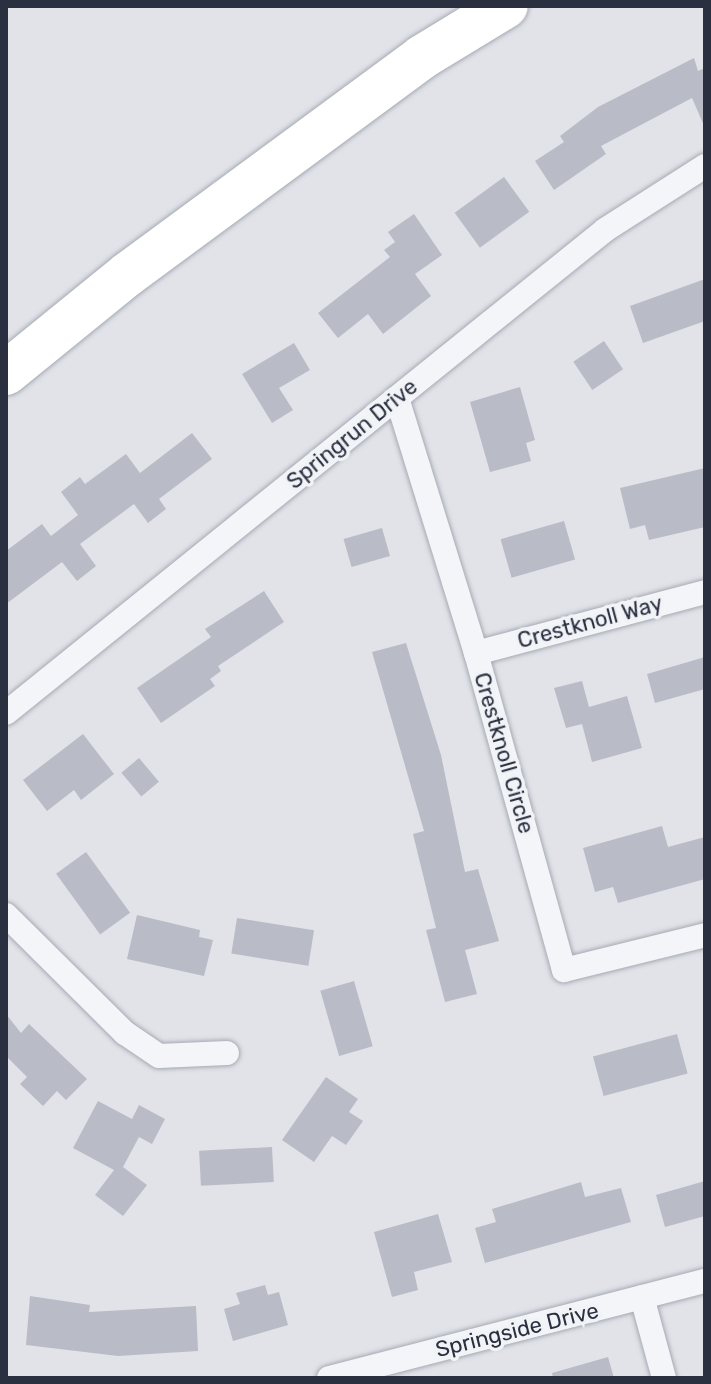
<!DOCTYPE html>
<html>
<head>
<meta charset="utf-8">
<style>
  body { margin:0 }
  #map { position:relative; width:711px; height:1384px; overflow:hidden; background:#e1e3e9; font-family:Rubik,sans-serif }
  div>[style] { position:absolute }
  .building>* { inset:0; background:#b9bcc6; transform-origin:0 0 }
  .roads { filter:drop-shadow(0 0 2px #a6aab3) drop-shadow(0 0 2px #a6aab3) }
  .street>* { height:24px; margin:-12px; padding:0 12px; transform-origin:12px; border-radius:12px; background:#f4f5f8 }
  .highway>* { height:44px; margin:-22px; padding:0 22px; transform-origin:22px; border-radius:22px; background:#fff }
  span { translate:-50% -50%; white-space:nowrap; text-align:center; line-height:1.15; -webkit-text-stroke:7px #f1f3f7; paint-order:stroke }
  .street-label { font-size:22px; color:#2a3040 }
  .frame { position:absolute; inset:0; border:8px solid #2a3040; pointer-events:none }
</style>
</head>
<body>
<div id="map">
  <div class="building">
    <div style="clip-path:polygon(694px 58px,698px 71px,705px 68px,705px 128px,692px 98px,601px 146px,606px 154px,554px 190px,535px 161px,564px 142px,560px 136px,598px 107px)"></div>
    <div style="left:504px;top:177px;width:43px;height:61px;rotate:54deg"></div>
    <div style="clip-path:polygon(414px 214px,442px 255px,415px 274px,431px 296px,383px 334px,368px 314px,338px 338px,318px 313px,390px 257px,384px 250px,395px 242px,388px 232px)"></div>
    <div style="clip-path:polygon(705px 279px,705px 321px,643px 343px,630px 306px)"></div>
    <div style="left:604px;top:341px;width:34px;height:37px;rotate:56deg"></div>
    <div style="clip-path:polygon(294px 343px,310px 370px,279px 388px,293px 410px,272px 423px,242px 374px)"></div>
    <div style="clip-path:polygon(520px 387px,535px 440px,526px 443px,531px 461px,490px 472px,470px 402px)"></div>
    <div style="clip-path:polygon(192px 433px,212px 459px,159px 499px,166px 509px,148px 523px,134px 504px,80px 544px,96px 566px,77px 581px,62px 562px,6px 604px,6px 551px,42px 524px,51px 536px,78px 515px,61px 492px,80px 477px,85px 484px,126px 454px,140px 473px)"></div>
    <div style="clip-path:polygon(705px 468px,705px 527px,649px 540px,645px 525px,630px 529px,620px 488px)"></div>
    <div style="left:564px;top:521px;width:40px;height:66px;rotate:74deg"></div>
    <div style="left:382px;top:528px;width:29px;height:40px;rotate:74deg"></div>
    <div style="clip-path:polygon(264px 591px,284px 622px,218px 666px,221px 671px,210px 679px,215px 686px,161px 723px,137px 688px,211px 637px,205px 629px)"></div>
    <div style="clip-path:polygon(406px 643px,441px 755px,465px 872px,478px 869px,499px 941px,465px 950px,477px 994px,445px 1002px,426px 930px,436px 928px,413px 834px,424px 831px,372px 652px)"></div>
    <div style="clip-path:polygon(705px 657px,705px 689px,655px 703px,647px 674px)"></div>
    <div style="clip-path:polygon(582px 681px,589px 707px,627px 696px,642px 748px,592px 762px,582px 724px,566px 728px,554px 688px)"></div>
    <div style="clip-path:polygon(83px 734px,114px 774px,81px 800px,74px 790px,47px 811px,23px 780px)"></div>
    <div style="left:139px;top:758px;width:31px;height:23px;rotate:50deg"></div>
    <div style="clip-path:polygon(662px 826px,668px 847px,705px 837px,705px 879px,618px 903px,613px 887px,595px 892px,583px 848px)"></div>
    <div style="left:86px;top:852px;width:75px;height:37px;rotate:54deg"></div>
    <div style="clip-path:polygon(137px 915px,200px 930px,199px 937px,213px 940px,204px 976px,127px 959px)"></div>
    <div style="left:237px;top:918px;width:78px;height:36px;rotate:9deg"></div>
    <div style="left:354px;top:981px;width:68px;height:35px;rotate:74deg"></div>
    <div style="clip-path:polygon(6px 1014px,21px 1033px,29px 1024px,87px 1079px,66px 1100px,57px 1091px,43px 1106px,20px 1084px,27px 1077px,6px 1056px)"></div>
    <div style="left:677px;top:1034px;width:41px;height:87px;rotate:75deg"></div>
    <div style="clip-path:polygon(326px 1077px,358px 1099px,349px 1112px,363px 1121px,346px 1145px,332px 1136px,314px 1162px,282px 1140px)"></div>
    <div style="clip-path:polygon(98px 1101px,132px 1119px,139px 1105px,165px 1119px,152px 1144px,139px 1137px,123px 1167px,147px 1185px,123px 1216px,95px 1195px,114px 1170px,73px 1148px)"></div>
    <div style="left:272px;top:1147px;width:35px;height:73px;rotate:87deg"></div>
    <div style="clip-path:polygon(705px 1181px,705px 1216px,665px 1227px,656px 1195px)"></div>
    <div style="clip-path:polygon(581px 1182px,585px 1197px,621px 1188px,631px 1222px,485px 1263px,475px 1228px,496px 1222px,492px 1209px)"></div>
    <div style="clip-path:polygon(438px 1214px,452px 1262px,414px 1272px,418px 1290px,392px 1297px,374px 1232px)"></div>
    <div style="clip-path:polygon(265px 1285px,268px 1295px,279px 1292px,288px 1325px,233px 1341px,224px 1309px,240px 1304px,236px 1293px)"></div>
    <div style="clip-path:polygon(30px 1296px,90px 1305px,89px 1312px,196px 1306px,198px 1351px,118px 1356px,26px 1345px)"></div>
    <div style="clip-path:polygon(608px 1357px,614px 1378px,553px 1378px,552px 1373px)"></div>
  </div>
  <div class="roads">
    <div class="street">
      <div style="left:397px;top:398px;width:267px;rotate:72.8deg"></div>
      <div style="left:476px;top:653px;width:329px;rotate:74.5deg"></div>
      <div style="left:564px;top:970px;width:145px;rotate:-13.9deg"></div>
      <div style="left:476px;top:653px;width:237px;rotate:-14.9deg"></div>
      <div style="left:6px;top:713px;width:769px;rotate:-38.88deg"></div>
      <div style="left:605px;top:230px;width:119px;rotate:-32.6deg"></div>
      <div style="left:6px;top:915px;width:168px;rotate:44.8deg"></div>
      <div style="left:125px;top:1033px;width:41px;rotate:34.1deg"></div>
      <div style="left:159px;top:1056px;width:68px;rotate:-2.5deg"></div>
      <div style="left:642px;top:1297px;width:84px;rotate:74.8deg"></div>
      <div style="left:329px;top:1378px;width:388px;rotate:-14.5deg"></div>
    </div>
    <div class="highway">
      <div style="left:6px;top:373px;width:157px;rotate:-39.1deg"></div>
      <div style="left:128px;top:274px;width:365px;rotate:-36.4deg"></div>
      <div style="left:422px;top:57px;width:98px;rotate:-31.3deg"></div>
    </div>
  </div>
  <div class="street-label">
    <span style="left:352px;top:434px;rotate:-39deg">Springrun Drive</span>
    <span style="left:590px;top:622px;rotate:-15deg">Crestknoll Way</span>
    <span style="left:504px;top:753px;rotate:74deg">Crestknoll Circle</span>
    <span style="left:517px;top:1330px;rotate:-14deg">Springside Drive</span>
  </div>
  <div class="frame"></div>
</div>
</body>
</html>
